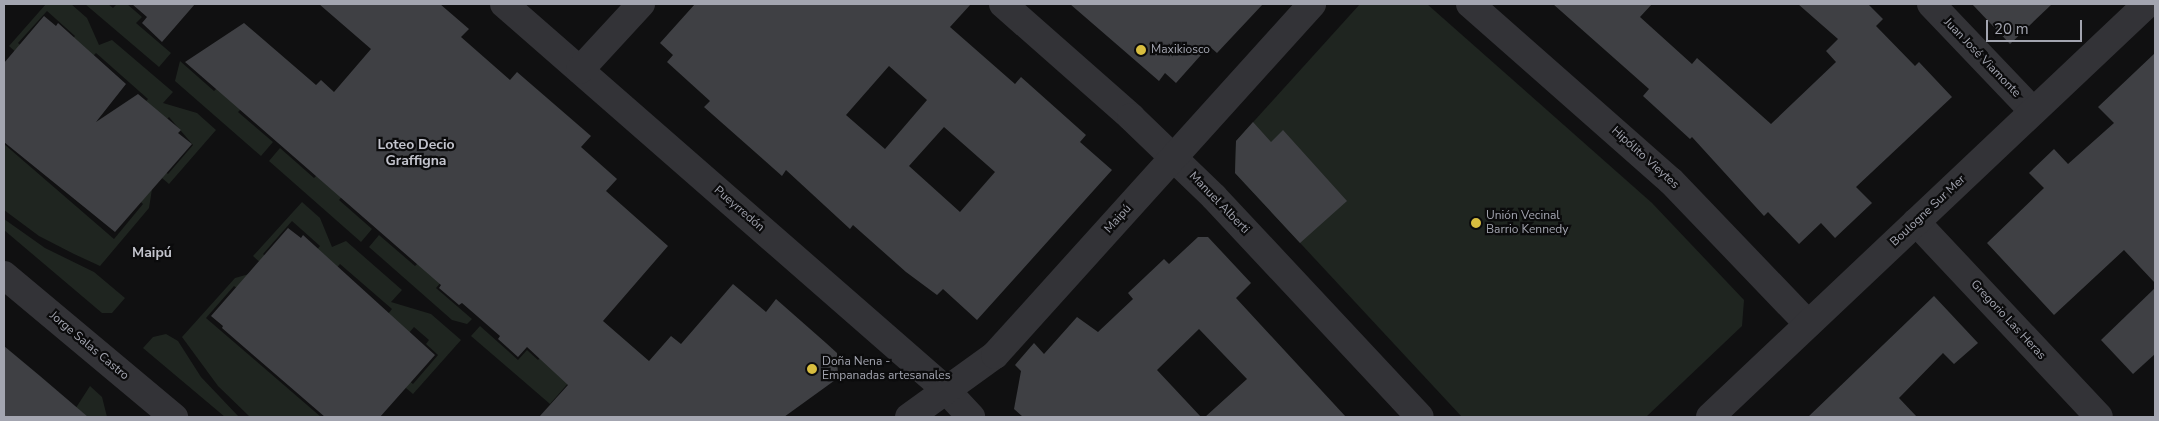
<!DOCTYPE html>
<html>
<head>
<meta charset="utf-8">
<style>
  body { margin:0 }
  #map { position:relative; width:2159px; height:421px; overflow:hidden; background:#101011; font-family:"Nunito Sans",sans-serif }
  div>[style] { position:absolute }
  .green>* { inset:0; background:#1f2520 }
  .building>* { inset:0; background:#3f4044 }
  .minor>* { height:28px; margin:-14px; padding:0 14px; transform-origin:14px; border-radius:14px; background:#333337 }
  .dots>* { width:14px; height:14px; translate:-50% -50%; box-sizing:border-box; border:2px solid #0b0b0c; border-radius:50% }
  span { translate:-50% -50%; white-space:nowrap; text-align:center; line-height:1.15; -webkit-text-stroke:4.5px #0b0b0c; paint-order:stroke }
  .poi-label { font-size:12px; color:#a3a5b0 }
  .left { translate:0 -50%; text-align:left }
  .street-label { font-size:12px; color:#a3a5b0 }
  .neighbourhood-label { font-size:14px; color:#c3c4cd; font-weight:700 }
  .frame { position:absolute; inset:0; border:5px solid #a3a5b0; pointer-events:none }
  .scale { position:absolute; left:1986px; top:20px; width:96px; height:22px; box-sizing:border-box; border:2px solid #a3a5b0; border-top:0; padding-left:6px; font-size:15px; line-height:18px; white-space:nowrap; color:#a3a5b0; -webkit-text-stroke:4px #0b0b0c; paint-order:stroke }
</style>
</head>
<body>
<div id="map">
  <div class="green">
    <div style="clip-path:polygon(46px 4px,71px 4px,87px 18px,99px 45px,112px 40px,173px 92px,163px 103px,197px 113px,216px 130px,169px 184px,149px 167px,153px 162px,168px 174px,193px 145px,169px 117px,158px 129px,137px 111px,148px 99px,96px 53px,83px 66px,64px 49px,75px 36px,47px 11px,18px 43px,32px 56px,27px 62px,9px 46px)"></div>
    <div style="clip-path:polygon(85px 4px,108px 4px,113px 8px,117px 4px,127px 4px,142px 17px,136px 23px,171px 53px,159px 67px)"></div>
    <div style="clip-path:polygon(1360px 4px,1427px 4px,1652px 203px,1744px 300px,1742px 326px,1646px 417px,1462px 417px,1235px 173px,1236px 141px)"></div>
    <div style="clip-path:polygon(180px 61px,214px 91px,220px 85px,244px 106px,238px 112px,273px 142px,261px 156px,175px 81px)"></div>
    <div style="clip-path:polygon(4px 144px,114px 239px,143px 204px,129px 191px,153px 183px,149px 208px,100px 266px,74px 254px,39px 236px,4px 210px)"></div>
    <div style="clip-path:polygon(280px 148px,314px 178px,321px 171px,345px 193px,339px 200px,372px 229px,361px 242px,269px 161px)"></div>
    <div style="clip-path:polygon(302px 202px,320px 218px,332px 247px,346px 241px,402px 290px,391px 302px,431px 314px,461px 340px,413px 394px,393px 377px,398px 372px,413px 384px,438px 355px,426px 344px,429px 340px,414px 327px,403px 340px,382px 321px,392px 309px,340px 264px,329px 276px,309px 259px,320px 246px,292px 221px,263px 254px,276px 266px,271px 272px,253px 256px)"></div>
    <div style="clip-path:polygon(4px 219px,45px 248px,94px 272px,125px 298px,112px 313px,102px 313px,4px 230px)"></div>
    <div style="clip-path:polygon(379px 235px,415px 266px,422px 259px,444px 279px,436px 288px,472px 319px,467px 324px,452px 320px,369px 247px)"></div>
    <div style="clip-path:polygon(256px 272px,249px 297px,234px 286px,206px 318px,321px 417px,250px 417px,218px 386px,182px 337px,235px 278px)"></div>
    <div style="clip-path:polygon(480px 326px,518px 360px,527px 350px,538px 360px,552px 345px,591px 357px,550px 404px,471px 336px)"></div>
    <div style="clip-path:polygon(166px 334px,178px 341px,201px 377px,239px 417px,225px 417px,143px 348px,153px 337px)"></div>
    <div style="clip-path:polygon(90px 386px,102px 397px,107px 417px,76px 417px,72px 414px)"></div>
  </div>
  <div class="building">
    <div style="clip-path:polygon(132px 4px,195px 4px,162px 42px,142px 23px,147px 17px)"></div>
    <div style="clip-path:polygon(319px 4px,440px 4px,469px 29px,461px 37px,510px 80px,517px 72px,591px 136px,581px 147px,617px 179px,606px 191px,668px 246px,603px 321px,649px 361px,671px 336px,681px 344px,733px 284px,766px 312px,776px 299px,826px 343px,837px 353px,838px 378px,784px 417px,539px 417px,568px 385px,527px 347px,518px 357px,498px 339px,500px 336px,462px 303px,459px 305px,439px 288px,441px 285px,185px 62px,244px 23px,316px 85px,321px 80px,334px 92px,371px 49px)"></div>
    <div style="clip-path:polygon(evenodd,695px 4px,971px 4px,950px 27px,1015px 84px,1021px 77px,1086px 135px,1080px 142px,1112px 170px,977px 320px,943px 289px,937px 295px,906px 272px,853px 225px,850px 229px,786px 170px,782px 176px,704px 107px,710px 101px,667px 62px,673px 55px,660px 43px,695px 4px,889px 66px,927px 100px,885px 149px,846px 115px,889px 66px,695px 4px,944px 127px,995px 172px,960px 212px,909px 166px,944px 127px)"></div>
    <div style="clip-path:polygon(1070px 4px,1263px 4px,1217px 53px,1209px 46px,1176px 83px,1165px 73px,1159px 81px)"></div>
    <div style="clip-path:polygon(1553px 4px,1652px 4px,1640px 17px,1692px 64px,1697px 58px,1771px 124px,1836px 62px,1826px 51px,1838px 39px,1798px 4px,1868px 4px,1883px 19px,1876px 26px,1915px 66px,1919px 62px,1952px 97px,1856px 187px,1872px 203px,1835px 238px,1821px 223px,1799px 244px,1768px 212px,1764px 216px,1692px 137px,1690px 139px,1643px 96px,1649px 89px)"></div>
    <div style="clip-path:polygon(1972px 4px,2052px 4px,2010px 44px)"></div>
    <div style="clip-path:polygon(44px 16px,56px 26px,58px 23px,126px 84px,96px 122px,138px 94px,181px 130px,178px 133px,192px 144px,115px 232px,4px 142px,4px 63px)"></div>
    <div style="clip-path:polygon(2155px 53px,2155px 283px,2124px 250px,2054px 315px,1987px 243px,2044px 188px,2029px 173px,2054px 149px,2068px 164px,2114px 123px,2098px 107px)"></div>
    <div style="clip-path:polygon(1253px 122px,1271px 142px,1283px 130px,1347px 201px,1300px 243px,1235px 173px,1236px 141px)"></div>
    <div style="clip-path:polygon(288px 228px,301px 238px,303px 235px,435px 355px,380px 417px,325px 417px,222px 328px,223px 326px,211px 316px)"></div>
    <div style="clip-path:polygon(1198px 237px,1208px 237px,1251px 283px,1236px 298px,1346px 417px,1205px 417px,1247px 379px,1199px 329px,1157px 370px,1201px 417px,1023px 417px,1014px 409px,1021px 371px,1015px 365px,1034px 343px,1044px 354px,1077px 317px,1098px 332px,1133px 299px,1128px 293px,1164px 259px,1169px 264px)"></div>
    <div style="clip-path:polygon(2155px 288px,2155px 354px,2133px 374px,2101px 340px)"></div>
    <div style="clip-path:polygon(1934px 296px,1978px 343px,1954px 364px,1943px 353px,1899px 398px,1917px 417px,1808px 417px)"></div>
    <div style="clip-path:polygon(4px 346px,40px 376px,88px 417px,4px 417px)"></div>
  </div>
  <div class="minor">
    <div style="left:504px;top:4px;width:587px;rotate:41.13deg"></div>
    <div style="left:946px;top:390px;width:37px;rotate:47deg"></div>
    <div style="left:1003px;top:4px;width:171px;rotate:41.4deg"></div>
    <div style="left:1131px;top:117px;width:115px;rotate:43.9deg"></div>
    <div style="left:1214px;top:197px;width:301px;rotate:46.9deg"></div>
    <div style="left:1470px;top:4px;width:268px;rotate:41.4deg"></div>
    <div style="left:1671px;top:181px;width:198px;rotate:46.2deg"></div>
    <div style="left:1931px;top:4px;width:148px;rotate:46.4deg"></div>
    <div style="left:580px;top:70px;width:90px;rotate:-47.3deg"></div>
    <div style="left:1916px;top:222px;width:267px;rotate:46.8deg"></div>
    <div style="left:4px;top:275px;width:222px;rotate:39.9deg"></div>
    <div style="left:909px;top:417px;width:106px;rotate:-35.8deg"></div>
    <div style="left:995px;top:355px;width:473px;rotate:-47.9deg"></div>
    <div style="left:1710px;top:417px;width:601px;rotate:-43.38deg"></div>
  </div>
  <div class="dots">
    <div style="left:1141px;top:50px;background:#d9be3f"></div>
    <div style="left:1476px;top:223px;background:#d9be3f"></div>
    <div style="left:812px;top:369px;background:#d9be3f"></div>
  </div>
  <div class="poi-label">
    <span class="left" style="left:1151px;top:50px">Maxikiosco</span>
    <span class="left" style="left:1486px;top:223px">Unión Vecinal<br>Barrio Kennedy</span>
    <span class="left" style="left:822px;top:369px">Doña Nena -<br>Empanadas artesanales</span>
  </div>
  <div class="street-label">
    <span style="left:1982px;top:58px;rotate:46deg">Juan José Viamonte</span>
    <span style="left:1645px;top:158px;rotate:42deg">Hipólito Vieytes</span>
    <span style="left:1219px;top:203px;rotate:46deg">Manuel Alberti</span>
    <span style="left:739px;top:209px;rotate:41deg">Pueyrredón</span>
    <span style="left:1928px;top:211px;rotate:-43deg">Boulogne Sur Mer</span>
    <span style="left:1118px;top:219px;rotate:-48deg">Maipú</span>
    <span style="left:2008px;top:320px;rotate:47deg">Gregorio Las Heras</span>
    <span style="left:89px;top:346px;rotate:40deg">Jorge Salas Castro</span>
  </div>
  <div class="neighbourhood-label">
    <span style="left:416px;top:153px">Loteo Decio<br>Graffigna</span>
    <span style="left:152px;top:253px">Maipú</span>
  </div>
  <div class="frame"></div>
  <div class="scale">20 m</div>
</div>
</body>
</html>
